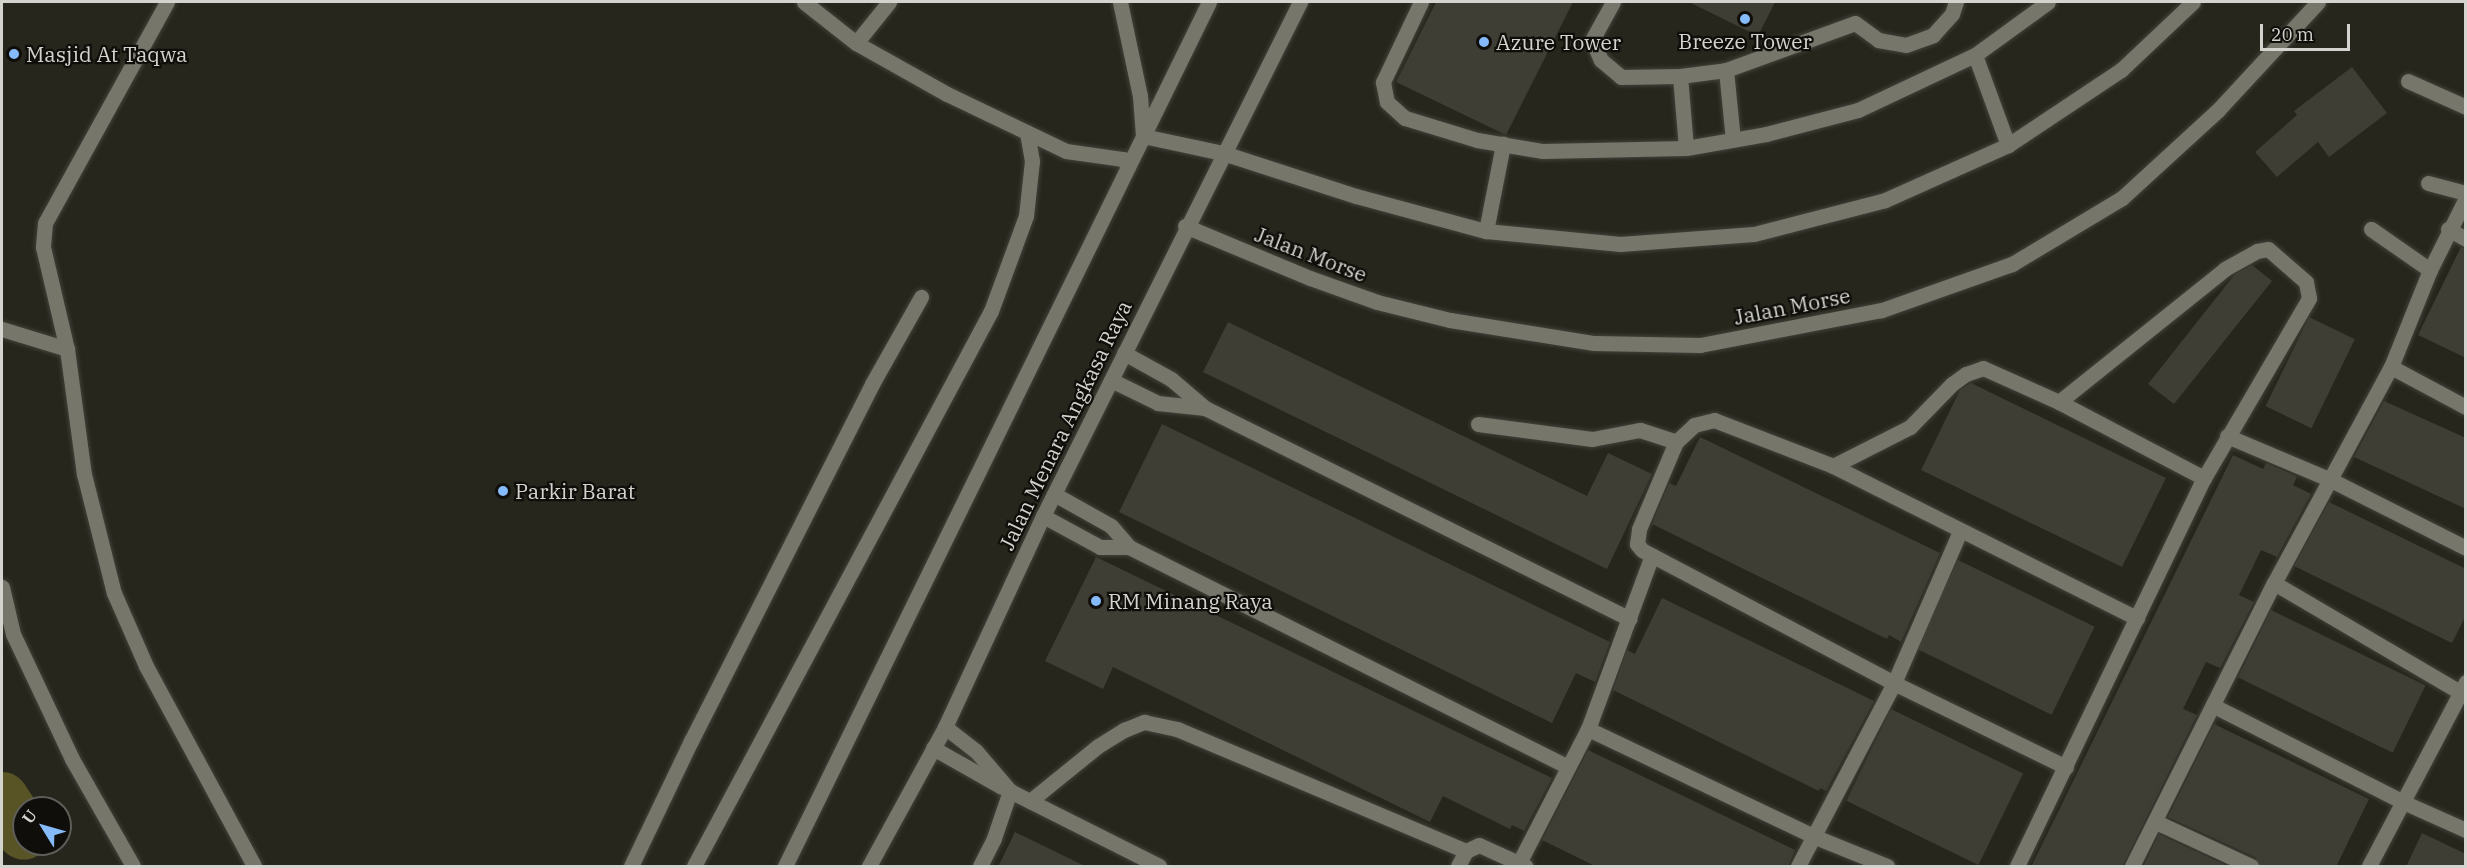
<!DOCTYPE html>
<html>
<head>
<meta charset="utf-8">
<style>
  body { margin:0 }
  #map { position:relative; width:2467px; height:868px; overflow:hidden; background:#26261c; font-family:"IBM Plex Serif",serif }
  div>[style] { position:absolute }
  .river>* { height:54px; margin:-27px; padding:0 27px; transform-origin:27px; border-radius:27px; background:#595426 }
  .building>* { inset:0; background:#3f3e34; transform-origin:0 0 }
  .roads { filter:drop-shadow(0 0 2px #42423b) drop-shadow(0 0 2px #42423b) }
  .minor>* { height:15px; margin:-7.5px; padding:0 7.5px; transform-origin:7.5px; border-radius:7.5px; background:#77766b }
  .dots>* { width:16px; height:16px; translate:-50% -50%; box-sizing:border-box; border:3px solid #0f0e0a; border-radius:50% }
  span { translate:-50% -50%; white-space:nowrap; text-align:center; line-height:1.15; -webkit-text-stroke:4.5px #0f0e0a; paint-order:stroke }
  .poi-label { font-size:21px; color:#d4d4ce }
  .left { translate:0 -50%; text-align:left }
  .street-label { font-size:21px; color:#d4d4ce }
  .frame { position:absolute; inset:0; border:3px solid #d4d4ce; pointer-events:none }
  .north { position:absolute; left:12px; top:796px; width:60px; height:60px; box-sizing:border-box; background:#0f0e0a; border:2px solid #5e5d58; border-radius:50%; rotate:307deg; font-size:16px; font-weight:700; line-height:24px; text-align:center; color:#d4d4ce }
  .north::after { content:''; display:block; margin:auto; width:21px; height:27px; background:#86bbfb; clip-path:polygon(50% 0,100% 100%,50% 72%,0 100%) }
  .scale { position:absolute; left:2260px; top:24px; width:90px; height:27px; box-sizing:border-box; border:3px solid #d4d4ce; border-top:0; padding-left:8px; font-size:18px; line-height:21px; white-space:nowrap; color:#d4d4ce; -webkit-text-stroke:4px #0f0e0a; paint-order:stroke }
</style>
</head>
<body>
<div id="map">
  <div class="river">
    <div style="left:2px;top:799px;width:40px;rotate:57.1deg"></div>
  </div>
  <div class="building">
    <div style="clip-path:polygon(1436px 2px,1573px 2px,1506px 135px,1396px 82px)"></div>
    <div style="clip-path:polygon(1689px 2px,1775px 2px,1758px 36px)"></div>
    <div style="clip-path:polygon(2352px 67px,2387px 113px,2329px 157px,2318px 142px,2277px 177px,2255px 152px,2297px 115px,2294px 111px)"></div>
    <div style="clip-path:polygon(2461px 247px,2466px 249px,2466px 358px,2418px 335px)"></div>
    <div style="clip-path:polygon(2252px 265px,2272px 281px,2174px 404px,2148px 384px,2235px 274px)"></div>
    <div style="left:2309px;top:317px;width:51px;height:99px;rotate:26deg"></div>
    <div style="clip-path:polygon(1228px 322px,1587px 496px,1608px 453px,1652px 474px,1607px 569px,1203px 372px)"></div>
    <div style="clip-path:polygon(1971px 383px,2166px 478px,2122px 567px,1921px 470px,1960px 390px)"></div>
    <div style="clip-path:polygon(2384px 401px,2466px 438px,2466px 509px,2354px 457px)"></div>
    <div style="clip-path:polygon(1162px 424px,1610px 642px,1595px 682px,1576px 673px,1552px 723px,1119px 512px)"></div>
    <div style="clip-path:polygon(1700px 437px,1940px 553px,1901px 642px,1889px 635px,1887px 639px,1652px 524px,1669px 483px,1676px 486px)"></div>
    <div style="clip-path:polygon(2233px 455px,2263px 469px,2266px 463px,2289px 473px,2297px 477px,2293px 485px,2311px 494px,2277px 557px,2261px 550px,2239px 595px,2254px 602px,2220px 668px,2206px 662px,2183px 709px,2197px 715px,2122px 867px,2031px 867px)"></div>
    <div style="clip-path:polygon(2329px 502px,2466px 569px,2466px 615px,2452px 643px,2294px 566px)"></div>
    <div style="clip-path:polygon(1096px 557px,1552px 778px,1524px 831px,1512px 825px,1510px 829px,1443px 796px,1430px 822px,1113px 667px,1103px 689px,1045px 661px)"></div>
    <div style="left:1958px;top:560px;width:152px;height:98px;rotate:26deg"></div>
    <div style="clip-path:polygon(1662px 598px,1874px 701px,1826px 791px,1820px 788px,1819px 791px,1613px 690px,1627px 650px,1635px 654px)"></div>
    <div style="left:2271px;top:610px;width:172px;height:75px;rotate:26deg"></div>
    <div style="left:1891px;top:709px;width:147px;height:102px;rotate:26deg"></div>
    <div style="clip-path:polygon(2214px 724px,2369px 799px,2336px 867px,2261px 867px,2255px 857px,2168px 817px)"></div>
    <div style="clip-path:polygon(1588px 750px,1795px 850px,1788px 867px,1597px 867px,1542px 840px)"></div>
    <div style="clip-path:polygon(1015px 832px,1087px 867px,998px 867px)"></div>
    <div style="clip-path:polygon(2422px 833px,2466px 854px,2466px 867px,2406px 867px)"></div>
    <div style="clip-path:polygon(2159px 834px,2229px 867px,2143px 867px)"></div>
  </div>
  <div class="roads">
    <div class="minor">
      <div style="left:167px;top:2px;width:252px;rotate:118.9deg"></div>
      <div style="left:45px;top:223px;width:24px;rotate:95deg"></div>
      <div style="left:43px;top:247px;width:105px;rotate:76.8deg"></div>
      <div style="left:67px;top:349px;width:126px;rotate:82.3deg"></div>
      <div style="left:84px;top:474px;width:123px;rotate:75.9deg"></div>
      <div style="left:114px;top:593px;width:80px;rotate:66.3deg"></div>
      <div style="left:146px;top:666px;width:227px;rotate:61.6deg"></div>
      <div style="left:804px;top:2px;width:66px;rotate:38.3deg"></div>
      <div style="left:856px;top:43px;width:104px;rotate:29.3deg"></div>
      <div style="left:947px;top:94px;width:132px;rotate:25.6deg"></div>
      <div style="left:1066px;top:151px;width:58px;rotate:8deg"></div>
      <div style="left:1123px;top:159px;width:9px;rotate:54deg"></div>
      <div style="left:1120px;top:2px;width:96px;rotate:78deg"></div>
      <div style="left:1140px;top:96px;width:40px;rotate:85.7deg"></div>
      <div style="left:1143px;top:136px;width:82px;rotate:12deg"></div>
      <div style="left:1223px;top:153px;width:140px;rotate:17.9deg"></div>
      <div style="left:1356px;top:196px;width:135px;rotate:15.1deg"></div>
      <div style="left:1486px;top:231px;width:135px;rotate:5.5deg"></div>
      <div style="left:1620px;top:244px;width:134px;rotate:-4.3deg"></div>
      <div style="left:1754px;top:234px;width:135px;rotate:-14.5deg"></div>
      <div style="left:1885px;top:200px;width:135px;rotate:-24.1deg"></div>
      <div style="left:2008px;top:145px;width:136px;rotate:-33.6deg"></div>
      <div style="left:2121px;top:70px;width:99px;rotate:-43.4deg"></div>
      <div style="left:1421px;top:2px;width:89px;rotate:115.4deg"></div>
      <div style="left:1383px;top:82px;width:20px;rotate:79deg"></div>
      <div style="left:1387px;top:102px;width:24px;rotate:42deg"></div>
      <div style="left:1405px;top:118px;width:75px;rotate:17deg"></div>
      <div style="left:1477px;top:140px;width:67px;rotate:9.5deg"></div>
      <div style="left:1543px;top:151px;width:143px;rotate:-1.2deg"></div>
      <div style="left:1686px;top:148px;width:81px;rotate:-9.9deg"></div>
      <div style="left:1766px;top:134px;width:95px;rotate:-14.6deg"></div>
      <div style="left:1858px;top:110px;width:129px;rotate:-25.2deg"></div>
      <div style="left:1975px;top:55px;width:90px;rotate:-36deg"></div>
      <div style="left:1613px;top:2px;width:43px;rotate:118.9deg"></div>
      <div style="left:1592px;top:40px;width:22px;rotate:66deg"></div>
      <div style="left:1601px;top:60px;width:26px;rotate:40deg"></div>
      <div style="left:1621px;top:77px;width:59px;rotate:-1deg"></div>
      <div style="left:1680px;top:76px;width:72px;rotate:85.2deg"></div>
      <div style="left:856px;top:43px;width:53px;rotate:-51.2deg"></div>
      <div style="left:1975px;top:55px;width:96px;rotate:69.9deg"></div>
      <div style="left:1726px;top:70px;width:70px;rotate:84.3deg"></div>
      <div style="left:1680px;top:76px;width:46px;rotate:-7.4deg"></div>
      <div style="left:1726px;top:70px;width:137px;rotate:-20deg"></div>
      <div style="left:1855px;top:23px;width:29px;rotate:36deg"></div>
      <div style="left:1878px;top:40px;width:28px;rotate:10deg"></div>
      <div style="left:1906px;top:45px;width:29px;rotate:-20deg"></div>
      <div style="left:1933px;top:35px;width:28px;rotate:-48deg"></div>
      <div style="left:1952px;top:14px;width:13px;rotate:-72deg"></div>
      <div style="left:2408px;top:81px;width:64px;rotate:24.1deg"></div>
      <div style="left:2428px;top:183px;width:39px;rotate:15deg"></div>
      <div style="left:1185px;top:226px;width:135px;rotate:22.6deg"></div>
      <div style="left:1310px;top:278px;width:71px;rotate:19.7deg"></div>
      <div style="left:1377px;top:302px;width:75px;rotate:13.9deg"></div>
      <div style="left:1450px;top:320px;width:146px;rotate:9.1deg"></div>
      <div style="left:1594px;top:343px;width:106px;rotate:1.1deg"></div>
      <div style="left:1700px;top:345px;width:185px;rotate:-10.9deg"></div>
      <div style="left:1882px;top:310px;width:138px;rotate:-19.5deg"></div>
      <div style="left:2012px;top:264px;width:128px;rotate:-31deg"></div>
      <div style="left:2122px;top:198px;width:130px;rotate:-42.5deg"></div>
      <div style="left:2218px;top:110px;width:147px;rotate:-47.2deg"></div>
      <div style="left:2371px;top:229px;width:72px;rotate:34.8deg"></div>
      <div style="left:2448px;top:229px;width:21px;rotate:29deg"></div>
      <div style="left:1486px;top:231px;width:89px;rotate:-78.9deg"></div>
      <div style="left:2px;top:329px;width:68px;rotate:17.1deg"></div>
      <div style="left:1124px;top:353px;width:54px;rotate:29deg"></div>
      <div style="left:1171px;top:379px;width:45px;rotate:40.5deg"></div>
      <div style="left:1205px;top:408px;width:474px;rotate:26.4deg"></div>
      <div style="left:2391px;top:367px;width:85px;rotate:28.1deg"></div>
      <div style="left:1111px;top:380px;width:52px;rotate:26.1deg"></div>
      <div style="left:1158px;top:403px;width:47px;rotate:6.1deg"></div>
      <div style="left:1478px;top:424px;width:115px;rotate:7.5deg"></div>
      <div style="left:1592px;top:439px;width:49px;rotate:-10.6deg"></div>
      <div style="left:1640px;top:430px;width:38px;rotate:18deg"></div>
      <div style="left:2227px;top:436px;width:111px;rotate:22.9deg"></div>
      <div style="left:2329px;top:479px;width:153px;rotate:26.7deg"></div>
      <div style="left:1833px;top:466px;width:86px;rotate:-26.9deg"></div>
      <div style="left:1910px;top:427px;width:60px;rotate:-45.7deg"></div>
      <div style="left:1952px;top:384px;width:17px;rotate:-36deg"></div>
      <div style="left:1966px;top:374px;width:18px;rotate:-19deg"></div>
      <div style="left:1983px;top:368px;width:83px;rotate:24.1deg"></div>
      <div style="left:2059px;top:402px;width:164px;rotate:27.7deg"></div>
      <div style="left:1054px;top:494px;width:65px;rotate:29.3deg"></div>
      <div style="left:1111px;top:526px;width:28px;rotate:49deg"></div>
      <div style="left:1129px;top:547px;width:490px;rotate:26.6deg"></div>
      <div style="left:1043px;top:516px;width:65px;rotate:28.5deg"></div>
      <div style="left:1100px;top:547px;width:29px"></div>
      <div style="left:2274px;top:583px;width:216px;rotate:30.4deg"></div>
      <div style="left:2px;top:587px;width:48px;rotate:76.8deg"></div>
      <div style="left:13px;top:634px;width:138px;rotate:64.7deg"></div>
      <div style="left:72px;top:759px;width:123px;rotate:60.3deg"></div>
      <div style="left:2214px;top:706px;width:212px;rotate:26.9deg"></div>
      <div style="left:2403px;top:802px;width:69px;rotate:24deg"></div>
      <div style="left:945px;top:727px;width:39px;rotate:38deg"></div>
      <div style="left:976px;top:751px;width:52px;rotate:49.6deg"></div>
      <div style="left:1588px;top:729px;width:249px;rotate:25.4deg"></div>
      <div style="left:1813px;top:836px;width:80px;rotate:22.1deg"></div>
      <div style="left:933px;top:748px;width:79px;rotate:29.5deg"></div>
      <div style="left:2066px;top:767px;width:191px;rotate:-154deg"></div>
      <div style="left:1894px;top:683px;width:285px;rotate:-152.2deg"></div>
      <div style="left:1642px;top:550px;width:8px;rotate:-130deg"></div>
      <div style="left:1637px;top:544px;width:15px;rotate:-82deg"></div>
      <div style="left:1639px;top:529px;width:95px;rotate:-67deg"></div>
      <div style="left:1676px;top:442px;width:25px;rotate:-43deg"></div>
      <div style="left:1694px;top:425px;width:21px;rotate:-14deg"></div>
      <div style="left:1714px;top:420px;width:128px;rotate:21.1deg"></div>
      <div style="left:1833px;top:466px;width:340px;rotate:26.6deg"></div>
      <div style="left:1030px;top:801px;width:87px;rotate:-39deg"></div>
      <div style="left:1098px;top:746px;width:31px;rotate:-32deg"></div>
      <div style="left:1124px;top:730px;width:22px;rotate:-22deg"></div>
      <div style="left:1144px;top:722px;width:34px;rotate:12deg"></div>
      <div style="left:1177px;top:729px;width:314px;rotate:22.9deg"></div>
      <div style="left:2156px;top:822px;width:105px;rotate:24.9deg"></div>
      <div style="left:1519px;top:863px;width:151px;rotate:-62.8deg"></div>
      <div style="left:1588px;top:729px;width:185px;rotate:-69.8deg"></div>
      <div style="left:631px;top:866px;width:139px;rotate:-64.4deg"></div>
      <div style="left:691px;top:741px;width:400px;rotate:-63.1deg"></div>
      <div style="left:872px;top:384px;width:100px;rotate:-60.6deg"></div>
      <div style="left:694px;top:866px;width:629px;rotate:-61.85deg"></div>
      <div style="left:991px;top:311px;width:101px;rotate:-69.8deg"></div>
      <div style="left:1026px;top:216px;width:55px;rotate:-83.8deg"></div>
      <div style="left:1032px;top:161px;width:29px;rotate:-100deg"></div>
      <div style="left:785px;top:866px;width:962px;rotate:-63.86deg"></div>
      <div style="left:869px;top:866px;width:158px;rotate:-61.3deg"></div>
      <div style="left:945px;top:727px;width:233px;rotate:-65.1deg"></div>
      <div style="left:1043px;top:516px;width:575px;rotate:-63.43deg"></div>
      <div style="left:980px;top:866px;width:31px;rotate:-63deg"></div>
      <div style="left:994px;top:838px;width:50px;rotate:-71.2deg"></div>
      <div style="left:1010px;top:791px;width:167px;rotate:26.7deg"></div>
      <div style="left:1458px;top:866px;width:17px;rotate:-62deg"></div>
      <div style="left:1466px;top:851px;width:14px;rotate:-25deg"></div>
      <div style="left:1479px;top:845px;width:51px;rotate:24.5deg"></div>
      <div style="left:1798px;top:866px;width:207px;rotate:-62.3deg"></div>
      <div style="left:1894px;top:683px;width:166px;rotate:-66.5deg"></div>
      <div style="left:2017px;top:866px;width:431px;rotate:-64.3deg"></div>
      <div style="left:2204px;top:478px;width:208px;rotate:-59.7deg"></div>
      <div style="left:2309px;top:298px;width:16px;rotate:-101deg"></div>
      <div style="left:2306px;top:282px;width:50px;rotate:-139deg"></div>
      <div style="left:2268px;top:249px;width:11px;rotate:170deg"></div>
      <div style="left:2257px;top:251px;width:37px;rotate:151deg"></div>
      <div style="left:2225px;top:269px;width:213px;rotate:141.3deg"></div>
      <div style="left:2132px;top:866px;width:317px;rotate:-63.4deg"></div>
      <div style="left:2274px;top:583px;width:246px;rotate:-61.6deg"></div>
      <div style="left:2391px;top:367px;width:105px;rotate:-68.1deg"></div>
      <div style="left:2430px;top:270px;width:80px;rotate:-63.4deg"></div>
      <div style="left:2369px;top:866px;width:208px;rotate:-62.2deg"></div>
    </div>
  </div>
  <div class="dots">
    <div style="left:1745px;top:19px;background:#86bbfb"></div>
    <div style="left:1484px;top:42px;background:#86bbfb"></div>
    <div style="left:14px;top:54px;background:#86bbfb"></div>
    <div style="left:503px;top:491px;background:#86bbfb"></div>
    <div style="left:1096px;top:601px;background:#86bbfb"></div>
  </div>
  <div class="poi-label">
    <span style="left:1745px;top:41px">Breeze Tower</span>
    <span class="left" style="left:1496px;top:42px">Azure Tower</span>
    <span class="left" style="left:26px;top:54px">Masjid At Taqwa</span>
    <span class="left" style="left:515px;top:491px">Parkir Barat</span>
    <span class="left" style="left:1108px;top:601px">RM Minang Raya</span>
  </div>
  <div class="street-label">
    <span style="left:1311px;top:254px;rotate:21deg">Jalan Morse</span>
    <span style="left:1792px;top:306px;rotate:-11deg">Jalan Morse</span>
    <span style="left:1065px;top:425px;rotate:-64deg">Jalan Menara Angkasa Raya</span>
  </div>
  <div class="frame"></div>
  <div class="north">U</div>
  <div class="scale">20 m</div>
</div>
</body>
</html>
